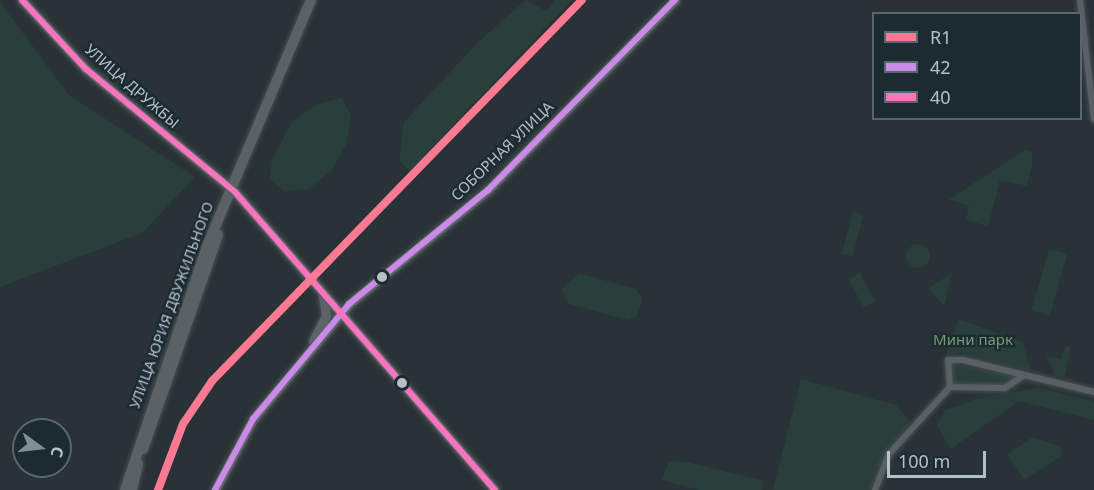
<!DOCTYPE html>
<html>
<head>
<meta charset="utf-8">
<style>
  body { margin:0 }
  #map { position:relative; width:1094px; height:490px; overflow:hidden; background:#293236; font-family:"Noto Sans",sans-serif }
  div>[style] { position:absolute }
  .green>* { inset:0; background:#283f3b; transform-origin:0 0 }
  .round { border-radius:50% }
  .roads { filter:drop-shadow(0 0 2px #474e51) drop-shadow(0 0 2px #474e51) }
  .street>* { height:6px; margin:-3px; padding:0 3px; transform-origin:3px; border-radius:3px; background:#596064 }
  .secondary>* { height:9px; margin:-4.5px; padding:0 4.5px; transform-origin:4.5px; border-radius:4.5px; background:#5c646a }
  .primary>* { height:10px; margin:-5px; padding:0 5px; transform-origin:5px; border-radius:5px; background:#5b6266 }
  .bus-1>* { height:6px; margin:-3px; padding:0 3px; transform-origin:3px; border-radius:3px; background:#ca8be6 }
  .bus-2>* { height:6px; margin:-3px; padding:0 3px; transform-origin:3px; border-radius:3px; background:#fc73be }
  .rail-1>* { height:8px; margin:-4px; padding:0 4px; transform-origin:4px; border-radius:4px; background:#fe7a93 }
  .dots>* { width:16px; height:16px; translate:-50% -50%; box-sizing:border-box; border:3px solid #1c2a31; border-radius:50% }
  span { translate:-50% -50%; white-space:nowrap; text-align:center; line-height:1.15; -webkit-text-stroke:4.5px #1c2a31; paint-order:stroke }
  .street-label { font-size:15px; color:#b2c0c8 }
  .park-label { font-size:15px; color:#719d70 }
  .legend { position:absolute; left:872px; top:12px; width:210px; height:108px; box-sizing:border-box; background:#1c2a31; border:2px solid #58666d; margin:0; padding:8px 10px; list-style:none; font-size:18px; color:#b2c0c8 }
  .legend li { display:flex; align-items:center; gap:12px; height:30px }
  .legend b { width:30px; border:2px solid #58666d }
  .north { position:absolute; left:12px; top:418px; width:60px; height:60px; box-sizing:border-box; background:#1c2a31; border:2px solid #58666d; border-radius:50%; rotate:105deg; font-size:16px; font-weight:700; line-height:24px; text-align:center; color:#b2c0c8 }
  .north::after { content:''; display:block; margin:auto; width:21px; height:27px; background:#828e95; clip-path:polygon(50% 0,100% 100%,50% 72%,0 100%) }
  .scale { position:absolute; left:887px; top:451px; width:99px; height:27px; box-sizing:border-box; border:3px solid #b2c0c8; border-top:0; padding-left:8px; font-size:18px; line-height:21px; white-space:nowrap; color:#b2c0c8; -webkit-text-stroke:4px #1c2a31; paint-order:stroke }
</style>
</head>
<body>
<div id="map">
  <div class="green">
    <div style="clip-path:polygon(526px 0,546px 11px,555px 0,572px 0,410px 171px,399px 161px,404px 122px,479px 41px)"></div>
    <div style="clip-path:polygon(0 2px,69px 95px,195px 177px,142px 233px,0 287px)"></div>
    <div style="clip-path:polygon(342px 98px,351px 116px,347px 143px,332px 170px,309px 189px,284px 191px,270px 180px,272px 159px,292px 122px,317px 104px)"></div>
    <div style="clip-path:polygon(1025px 150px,1032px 152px,1033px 161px,1027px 186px,1000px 180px,988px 226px,966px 220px,969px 205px,948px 200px)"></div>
    <div style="left:853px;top:212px;width:11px;height:43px;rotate:15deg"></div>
    <div class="round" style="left:906px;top:244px;width:24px;height:24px"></div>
    <div style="left:1049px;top:249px;width:19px;height:64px;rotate:16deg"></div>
    <div style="clip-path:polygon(579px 273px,636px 289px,643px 299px,637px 316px,628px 320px,569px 304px,561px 290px)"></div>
    <div style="left:860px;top:273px;width:32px;height:13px;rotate:62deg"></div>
    <div style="clip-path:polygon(952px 273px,949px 284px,944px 306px,928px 288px)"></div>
    <div style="clip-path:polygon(958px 319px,1023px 342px,1031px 371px,959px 352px,946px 355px)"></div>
    <div style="clip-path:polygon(1066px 346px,1071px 347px,1064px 378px,1056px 376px,1046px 356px,1061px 359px)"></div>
    <div style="clip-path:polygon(951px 364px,956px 365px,1019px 377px,1005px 386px,955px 384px)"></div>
    <div style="clip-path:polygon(801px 379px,896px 405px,911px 422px,887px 449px,870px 490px,773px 490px)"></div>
    <div style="clip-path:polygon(1038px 388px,1094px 401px,1094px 420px,1019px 401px,951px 449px,937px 426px,944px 411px,975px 399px)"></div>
    <div style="clip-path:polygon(1033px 437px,1062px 447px,1060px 457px,1024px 480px,1007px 454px)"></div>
    <div style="clip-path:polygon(669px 461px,687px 462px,765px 481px,762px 490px,699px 490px,662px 480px)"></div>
  </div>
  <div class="roads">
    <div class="street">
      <div style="left:1080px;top:0;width:120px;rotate:83.3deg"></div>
      <div style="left:950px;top:387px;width:27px;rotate:-94deg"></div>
      <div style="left:948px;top:360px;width:15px"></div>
      <div style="left:963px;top:360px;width:135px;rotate:13.7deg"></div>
      <div style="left:950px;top:387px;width:55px;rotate:1deg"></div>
      <div style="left:1005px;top:388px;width:23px;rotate:-34deg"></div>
      <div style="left:875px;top:490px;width:39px;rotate:-69deg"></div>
      <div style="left:889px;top:454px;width:91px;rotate:-47.7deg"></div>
    </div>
    <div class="secondary">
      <div style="left:22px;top:0;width:94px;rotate:47.2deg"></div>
      <div style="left:86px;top:69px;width:193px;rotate:39.5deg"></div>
      <div style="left:235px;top:192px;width:395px;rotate:48.9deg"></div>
      <div style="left:313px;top:341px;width:29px;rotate:-63deg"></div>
      <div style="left:326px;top:315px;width:20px;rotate:-99deg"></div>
      <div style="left:215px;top:490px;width:81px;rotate:-61.8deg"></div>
      <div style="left:253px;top:419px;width:150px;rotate:-50.1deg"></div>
      <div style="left:349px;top:304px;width:180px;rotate:-39.4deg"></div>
      <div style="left:488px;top:190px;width:267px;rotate:-45.5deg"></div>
    </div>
    <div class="primary">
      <div style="left:143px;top:449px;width:227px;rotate:-70.7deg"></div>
      <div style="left:125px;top:490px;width:257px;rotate:-71.4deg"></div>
      <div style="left:207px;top:246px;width:267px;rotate:-67.1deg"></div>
      <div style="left:132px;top:490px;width:27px;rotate:-77deg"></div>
    </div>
  </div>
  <div class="bus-1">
    <div style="left:215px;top:490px;width:81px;rotate:-61.8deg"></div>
    <div style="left:253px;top:419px;width:150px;rotate:-50.1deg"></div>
    <div style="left:349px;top:304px;width:180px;rotate:-39.4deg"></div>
    <div style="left:488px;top:190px;width:267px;rotate:-45.5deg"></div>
  </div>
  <div class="bus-2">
    <div style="left:22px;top:0;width:94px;rotate:47.2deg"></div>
    <div style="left:86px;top:69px;width:193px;rotate:39.5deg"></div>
    <div style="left:235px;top:192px;width:395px;rotate:48.9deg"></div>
  </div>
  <div class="rail-1">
    <div style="left:158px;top:490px;width:71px;rotate:-69.3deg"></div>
    <div style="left:183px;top:424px;width:52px;rotate:-56deg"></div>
    <div style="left:212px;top:381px;width:531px;rotate:-45.84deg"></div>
  </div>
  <div class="dots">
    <div style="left:382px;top:277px;background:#b2c0c8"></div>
    <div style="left:402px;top:383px;background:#b2c0c8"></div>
  </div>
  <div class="street-label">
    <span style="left:132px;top:86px;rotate:41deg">УЛИЦА ДРУЖБЫ</span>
    <span style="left:502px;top:151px;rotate:-44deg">СОБОРНАЯ УЛИЦА</span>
    <span style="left:171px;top:305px;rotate:-70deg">УЛИЦА ЮРИЯ ДВУЖИЛЬНОГО</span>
  </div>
  <div class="park-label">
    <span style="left:973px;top:340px">Мини парк</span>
  </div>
  <ul class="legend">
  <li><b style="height:8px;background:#fe7a93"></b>R1</li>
  <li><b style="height:8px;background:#ca8be6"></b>42</li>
  <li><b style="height:8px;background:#fc73be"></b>40</li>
  </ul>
  <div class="north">С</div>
  <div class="scale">100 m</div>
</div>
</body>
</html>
